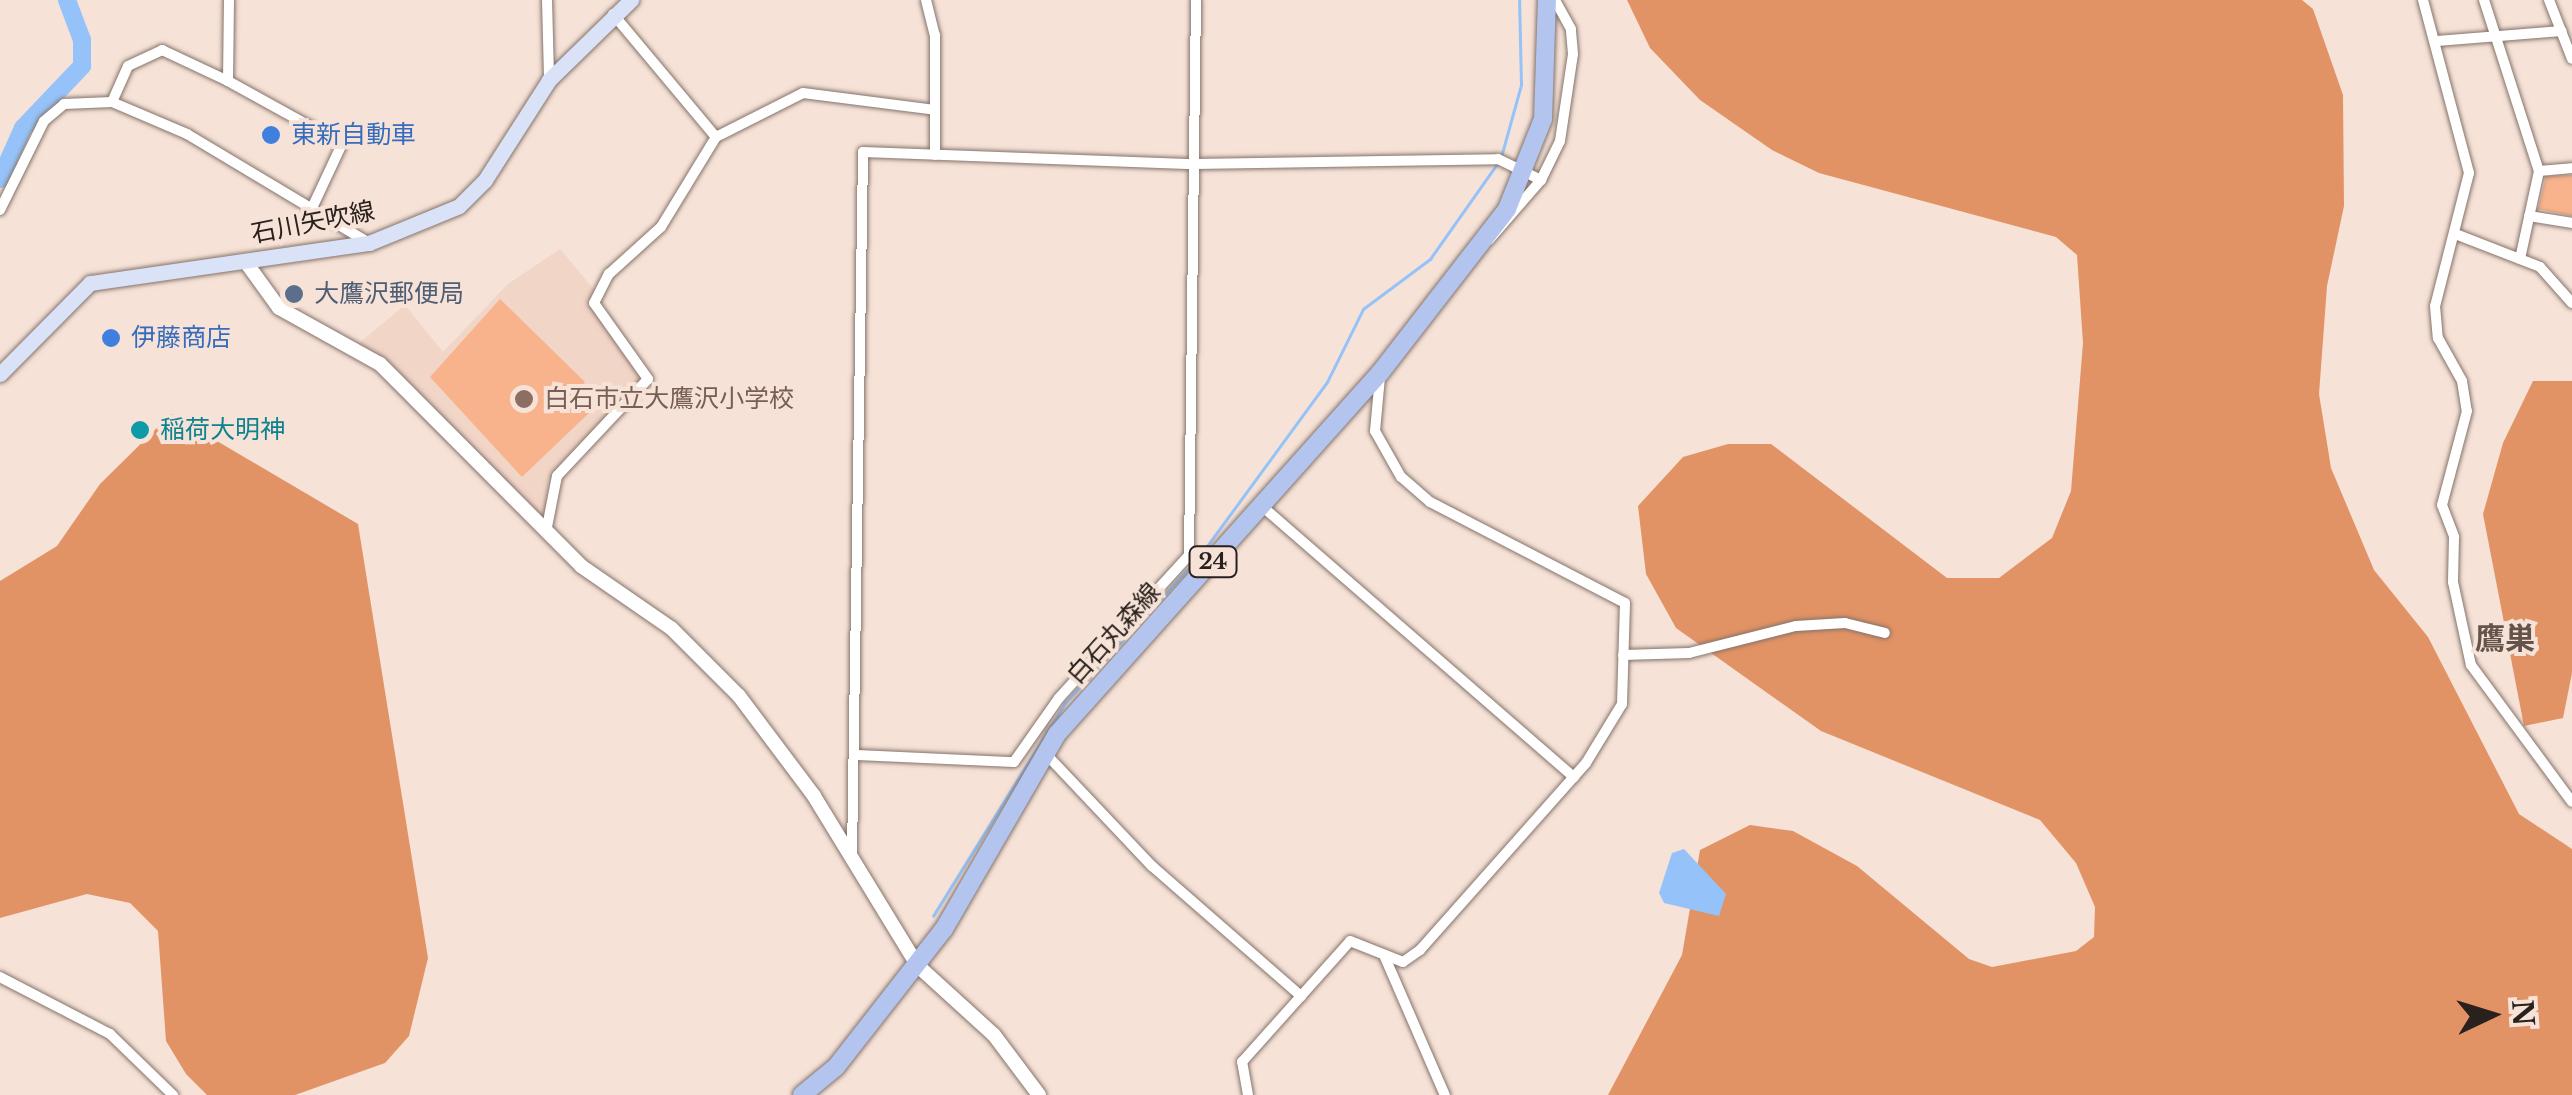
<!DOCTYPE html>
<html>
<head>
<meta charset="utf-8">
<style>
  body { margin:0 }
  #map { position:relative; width:2572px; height:1095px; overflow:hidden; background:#f6e2d7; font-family:"Libre Baskerville","Noto Sans JP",serif }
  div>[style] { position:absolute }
  .built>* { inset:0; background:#f1d5c7 }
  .green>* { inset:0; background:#f8b38c }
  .forest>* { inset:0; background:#e29365 }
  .water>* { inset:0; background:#95c3f9 }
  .stream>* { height:2.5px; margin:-1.25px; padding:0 1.25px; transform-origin:1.25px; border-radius:1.25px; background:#95c3f9 }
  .river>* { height:18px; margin:-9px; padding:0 9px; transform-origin:9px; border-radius:9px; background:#95c3f9 }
  .roads { filter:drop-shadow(0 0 2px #85736a) drop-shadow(0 0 2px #85736a) }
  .minor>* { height:10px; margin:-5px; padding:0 5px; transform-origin:5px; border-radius:5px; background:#fff }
  .tertiary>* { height:14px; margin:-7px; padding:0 7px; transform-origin:7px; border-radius:7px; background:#fff }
  .secondary>* { height:15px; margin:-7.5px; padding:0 7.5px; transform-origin:7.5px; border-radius:7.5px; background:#d9e2f7 }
  .primary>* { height:18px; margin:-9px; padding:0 9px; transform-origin:9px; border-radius:9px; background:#b3c5ef }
  .dots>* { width:28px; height:28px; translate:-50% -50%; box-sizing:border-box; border:5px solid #f6e2d7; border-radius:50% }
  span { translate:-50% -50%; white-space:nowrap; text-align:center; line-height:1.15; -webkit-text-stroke:8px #f6e2d7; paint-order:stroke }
  .shield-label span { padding:2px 8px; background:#f6e2d7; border:2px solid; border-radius:8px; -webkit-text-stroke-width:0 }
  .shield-label { font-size:22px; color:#28211d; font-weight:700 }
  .shop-label { font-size:25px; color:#366cbe }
  .left { translate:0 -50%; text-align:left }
  .street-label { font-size:25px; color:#28211d }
  .service-label { font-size:25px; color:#4e5e75 }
  .education-label { font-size:25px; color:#785e54 }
  .culture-label { font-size:25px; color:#0d838f }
  .quarter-label { font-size:30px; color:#64534a; font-weight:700 }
  .north { position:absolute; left:2442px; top:965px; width:100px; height:100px; -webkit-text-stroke:8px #f6e2d7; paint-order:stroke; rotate:86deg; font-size:28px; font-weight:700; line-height:40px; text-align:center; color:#28211d }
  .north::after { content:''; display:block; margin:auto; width:35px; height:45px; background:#28211d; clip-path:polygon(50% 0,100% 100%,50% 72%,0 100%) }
</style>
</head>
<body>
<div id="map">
  <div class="built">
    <div style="clip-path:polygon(560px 249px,596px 292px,590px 307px,644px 378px,549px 480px,544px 523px,400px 374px,358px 344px,405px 305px,443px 352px,508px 284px)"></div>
  </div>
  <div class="green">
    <div style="clip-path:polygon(2572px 175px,2572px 216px,2538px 209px,2546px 176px)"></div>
    <div style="clip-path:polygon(500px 299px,585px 382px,576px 395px,591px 411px,522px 477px,430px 377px)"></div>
  </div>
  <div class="forest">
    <div style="clip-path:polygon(1627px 0,2302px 0,2313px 9px,2343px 95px,2344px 206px,2327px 286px,2319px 394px,2331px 468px,2374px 570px,2428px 637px,2519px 814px,2572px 849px,2572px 1095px,1608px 1095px,1682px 955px,1700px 850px,1750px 825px,1793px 831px,1857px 866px,1969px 959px,1992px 967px,2076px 951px,2094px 937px,2095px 907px,2076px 863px,2040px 820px,1821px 731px,1676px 628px,1646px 574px,1638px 506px,1683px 457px,1728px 444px,1771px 444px,1947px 578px,1999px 578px,2052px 538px,2071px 491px,2083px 343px,2077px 255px,2056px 237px,1819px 173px,1772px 150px,1700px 100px,1650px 48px)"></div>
    <div style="clip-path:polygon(2533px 381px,2572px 381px,2572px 673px,2563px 718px,2524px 726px,2483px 514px,2503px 443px)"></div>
    <div style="clip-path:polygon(171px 414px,358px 524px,428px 958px,409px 1036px,385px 1063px,295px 1095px,207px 1095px,186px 1074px,166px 1041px,158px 931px,130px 903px,87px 894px,0 918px,0 581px,57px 546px,100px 484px)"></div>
  </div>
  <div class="water">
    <div style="clip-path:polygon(1684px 849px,1726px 894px,1719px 916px,1664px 903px,1659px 893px,1672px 853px)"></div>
  </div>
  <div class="stream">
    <div style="left:1501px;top:157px;width:75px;rotate:-74.5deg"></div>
    <div style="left:1521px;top:85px;width:85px;rotate:-91.3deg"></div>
    <div style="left:933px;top:916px;width:251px;rotate:-58.2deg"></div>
    <div style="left:1065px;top:703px;width:198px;rotate:-47.5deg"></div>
    <div style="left:1199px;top:557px;width:217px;rotate:-53.8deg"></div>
    <div style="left:1327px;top:382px;width:81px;rotate:-63.7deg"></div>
    <div style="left:1363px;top:309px;width:84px;rotate:-36.7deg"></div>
    <div style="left:1430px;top:259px;width:116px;rotate:-54.8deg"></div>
  </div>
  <div class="river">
    <div style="left:0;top:179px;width:56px;rotate:-65.7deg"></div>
    <div style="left:23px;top:128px;width:86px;rotate:-46.4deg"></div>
    <div style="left:82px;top:66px;width:26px;rotate:-90deg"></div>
    <div style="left:82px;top:40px;width:43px;rotate:-110.6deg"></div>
  </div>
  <div class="roads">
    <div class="minor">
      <div style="left:547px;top:0;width:79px;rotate:88.5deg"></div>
      <div style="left:926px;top:0;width:36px;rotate:76deg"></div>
      <div style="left:935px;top:35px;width:120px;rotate:90deg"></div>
      <div style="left:2423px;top:0;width:179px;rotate:75.1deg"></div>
      <div style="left:2469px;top:173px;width:137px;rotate:104.3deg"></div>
      <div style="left:2435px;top:306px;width:32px;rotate:85deg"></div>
      <div style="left:2438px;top:338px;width:49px;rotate:60.8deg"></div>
      <div style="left:2462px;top:381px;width:30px;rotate:81deg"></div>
      <div style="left:2467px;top:411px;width:97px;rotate:104.9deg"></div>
      <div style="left:2442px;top:505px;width:34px;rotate:69deg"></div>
      <div style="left:2454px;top:537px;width:45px;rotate:91.3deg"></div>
      <div style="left:2453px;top:582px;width:85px;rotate:77.8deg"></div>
      <div style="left:2471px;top:665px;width:170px;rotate:53.6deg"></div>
      <div style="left:2484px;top:0;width:180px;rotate:72.2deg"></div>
      <div style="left:2539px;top:171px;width:90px;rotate:102.2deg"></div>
      <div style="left:2549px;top:0;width:63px;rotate:68.7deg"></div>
      <div style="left:613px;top:14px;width:160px;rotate:50.1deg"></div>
      <div style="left:2437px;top:41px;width:125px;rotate:-4.6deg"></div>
      <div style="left:228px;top:81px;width:81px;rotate:-89.3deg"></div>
      <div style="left:112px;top:102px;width:39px;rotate:-66deg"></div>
      <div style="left:128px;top:66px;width:38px;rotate:-25deg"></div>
      <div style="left:162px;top:50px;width:73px;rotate:25.2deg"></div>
      <div style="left:228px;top:81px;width:130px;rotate:28.9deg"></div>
      <div style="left:342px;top:144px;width:68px;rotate:115.1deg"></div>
      <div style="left:2539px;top:171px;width:33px;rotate:-5deg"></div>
      <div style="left:0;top:210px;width:99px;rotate:-63.7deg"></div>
      <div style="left:44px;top:121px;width:26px;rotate:-40deg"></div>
      <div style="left:64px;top:104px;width:48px;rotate:-2.4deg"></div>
      <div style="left:112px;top:102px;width:82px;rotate:23.1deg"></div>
      <div style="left:187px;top:134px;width:212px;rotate:30.9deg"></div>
      <div style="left:2529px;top:216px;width:44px;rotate:9.2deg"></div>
      <div style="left:2458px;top:235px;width:88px;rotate:21.3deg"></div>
      <div style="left:2540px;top:267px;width:48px;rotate:48.4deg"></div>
      <div style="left:1489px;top:240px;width:79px;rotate:-49.1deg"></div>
      <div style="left:1541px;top:180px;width:43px;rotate:-64deg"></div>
      <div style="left:1560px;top:141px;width:88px;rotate:-81.5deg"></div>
      <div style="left:1573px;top:54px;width:25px;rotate:-95deg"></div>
      <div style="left:1571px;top:29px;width:33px;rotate:-119deg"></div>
      <div style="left:1263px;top:507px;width:412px;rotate:41deg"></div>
      <div style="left:546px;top:532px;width:57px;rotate:-78.9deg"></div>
      <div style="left:557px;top:476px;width:133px;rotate:-46.8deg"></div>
      <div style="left:648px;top:379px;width:93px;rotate:-125.4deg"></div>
      <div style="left:594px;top:303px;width:33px;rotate:-63deg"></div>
      <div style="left:609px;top:274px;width:70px;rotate:-42.1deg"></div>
      <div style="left:661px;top:227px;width:105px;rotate:-58.6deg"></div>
      <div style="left:716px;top:137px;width:97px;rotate:-26.8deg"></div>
      <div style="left:803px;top:93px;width:133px;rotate:7.3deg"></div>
      <div style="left:1623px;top:655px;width:66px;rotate:-1.7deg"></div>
      <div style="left:1689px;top:653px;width:110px;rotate:-14.2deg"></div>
      <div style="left:1796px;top:626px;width:49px;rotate:-3.5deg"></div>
      <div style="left:1845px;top:623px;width:41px;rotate:14deg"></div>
      <div style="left:1045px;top:753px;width:156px;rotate:46.6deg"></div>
      <div style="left:1152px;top:866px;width:198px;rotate:41.1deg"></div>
      <div style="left:857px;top:755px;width:157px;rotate:2.6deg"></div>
      <div style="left:1014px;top:762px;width:78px;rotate:-54.9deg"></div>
      <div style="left:1059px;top:698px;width:193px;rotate:-47.7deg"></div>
      <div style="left:1189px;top:555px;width:555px;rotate:-89.28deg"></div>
      <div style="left:852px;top:855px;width:703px;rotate:-89.1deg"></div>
      <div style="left:863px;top:152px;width:331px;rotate:2.1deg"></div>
      <div style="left:1194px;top:164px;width:304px;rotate:-0.9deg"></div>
      <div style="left:1498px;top:159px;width:48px;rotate:26deg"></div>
      <div style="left:1384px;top:955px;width:153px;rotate:66.5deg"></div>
      <div style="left:0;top:977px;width:124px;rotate:27.4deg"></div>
      <div style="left:110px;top:1034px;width:88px;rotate:44.1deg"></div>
      <div style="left:1248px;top:1095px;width:34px;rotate:-100deg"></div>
      <div style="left:1242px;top:1062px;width:162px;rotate:-48.2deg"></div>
      <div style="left:1350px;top:941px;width:57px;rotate:21.6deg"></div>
      <div style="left:1403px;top:962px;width:21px;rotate:-35deg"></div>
      <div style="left:1420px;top:950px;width:250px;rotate:-48.4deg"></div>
      <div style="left:1586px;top:763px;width:69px;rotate:-58.6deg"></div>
      <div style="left:1622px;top:704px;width:101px;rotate:-88.3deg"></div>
      <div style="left:1625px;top:603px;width:220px;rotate:-152.6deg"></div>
      <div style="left:1430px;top:502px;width:38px;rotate:-139deg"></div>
      <div style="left:1401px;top:477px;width:53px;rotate:-119.5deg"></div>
      <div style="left:1375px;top:431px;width:54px;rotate:-84.7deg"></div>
    </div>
    <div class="tertiary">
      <div style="left:245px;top:261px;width:58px;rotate:54.1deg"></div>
      <div style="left:279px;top:308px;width:115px;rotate:29deg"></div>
      <div style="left:380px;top:364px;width:285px;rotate:45.1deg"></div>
      <div style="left:581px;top:566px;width:109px;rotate:34.6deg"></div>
      <div style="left:671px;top:628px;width:96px;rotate:45deg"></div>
      <div style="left:739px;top:696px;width:125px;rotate:53.1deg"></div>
      <div style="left:814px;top:796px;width:198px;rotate:58.6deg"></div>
      <div style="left:917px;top:965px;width:104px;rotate:42.3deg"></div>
      <div style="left:994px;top:1035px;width:75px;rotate:53.1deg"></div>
    </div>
    <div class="secondary">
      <div style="left:0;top:374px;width:128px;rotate:-45.3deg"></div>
      <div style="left:90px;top:283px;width:282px;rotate:-8.2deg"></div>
      <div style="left:369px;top:243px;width:97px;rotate:-22.3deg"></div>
      <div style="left:459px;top:206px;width:37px;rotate:-45deg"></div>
      <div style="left:485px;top:180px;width:119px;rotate:-57.4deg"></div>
      <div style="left:549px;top:80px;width:115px;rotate:-44.3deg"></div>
    </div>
    <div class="primary">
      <div style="left:802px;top:1095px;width:44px;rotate:-39.5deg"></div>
      <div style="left:836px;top:1067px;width:175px;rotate:-52deg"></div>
      <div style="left:944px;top:929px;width:225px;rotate:-59.9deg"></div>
      <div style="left:1057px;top:734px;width:484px;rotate:-48.2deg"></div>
      <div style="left:1380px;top:373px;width:207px;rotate:-52.2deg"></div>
      <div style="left:1507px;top:209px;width:97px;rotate:-68.2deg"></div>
      <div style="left:1543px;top:119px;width:119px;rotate:-88.1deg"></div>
    </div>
  </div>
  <div class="dots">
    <div style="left:271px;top:135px;background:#3f7fe0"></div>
    <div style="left:294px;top:294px;background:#5c6f8a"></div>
    <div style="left:111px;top:338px;background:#3f7fe0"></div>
    <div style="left:524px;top:399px;background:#8d6e63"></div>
    <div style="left:140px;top:430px;background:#0f9aa8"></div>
  </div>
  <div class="shield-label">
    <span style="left:1213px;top:562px">24</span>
  </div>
  <div class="shop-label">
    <span class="left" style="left:291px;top:135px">東新自動車</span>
    <span class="left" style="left:131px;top:338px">伊藤商店</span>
  </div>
  <div class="street-label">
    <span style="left:313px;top:223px;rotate:-11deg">石川矢吹線</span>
    <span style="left:1114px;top:634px;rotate:-48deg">白石丸森線</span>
  </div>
  <div class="service-label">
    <span class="left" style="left:314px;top:294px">大鷹沢郵便局</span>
  </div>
  <div class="education-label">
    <span class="left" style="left:544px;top:399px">白石市立大鷹沢小学校</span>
  </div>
  <div class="culture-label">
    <span class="left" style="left:160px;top:430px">稲荷大明神</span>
  </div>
  <div class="quarter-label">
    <span style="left:2505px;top:639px">鷹巣</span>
  </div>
  <div class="north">N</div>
</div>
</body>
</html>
